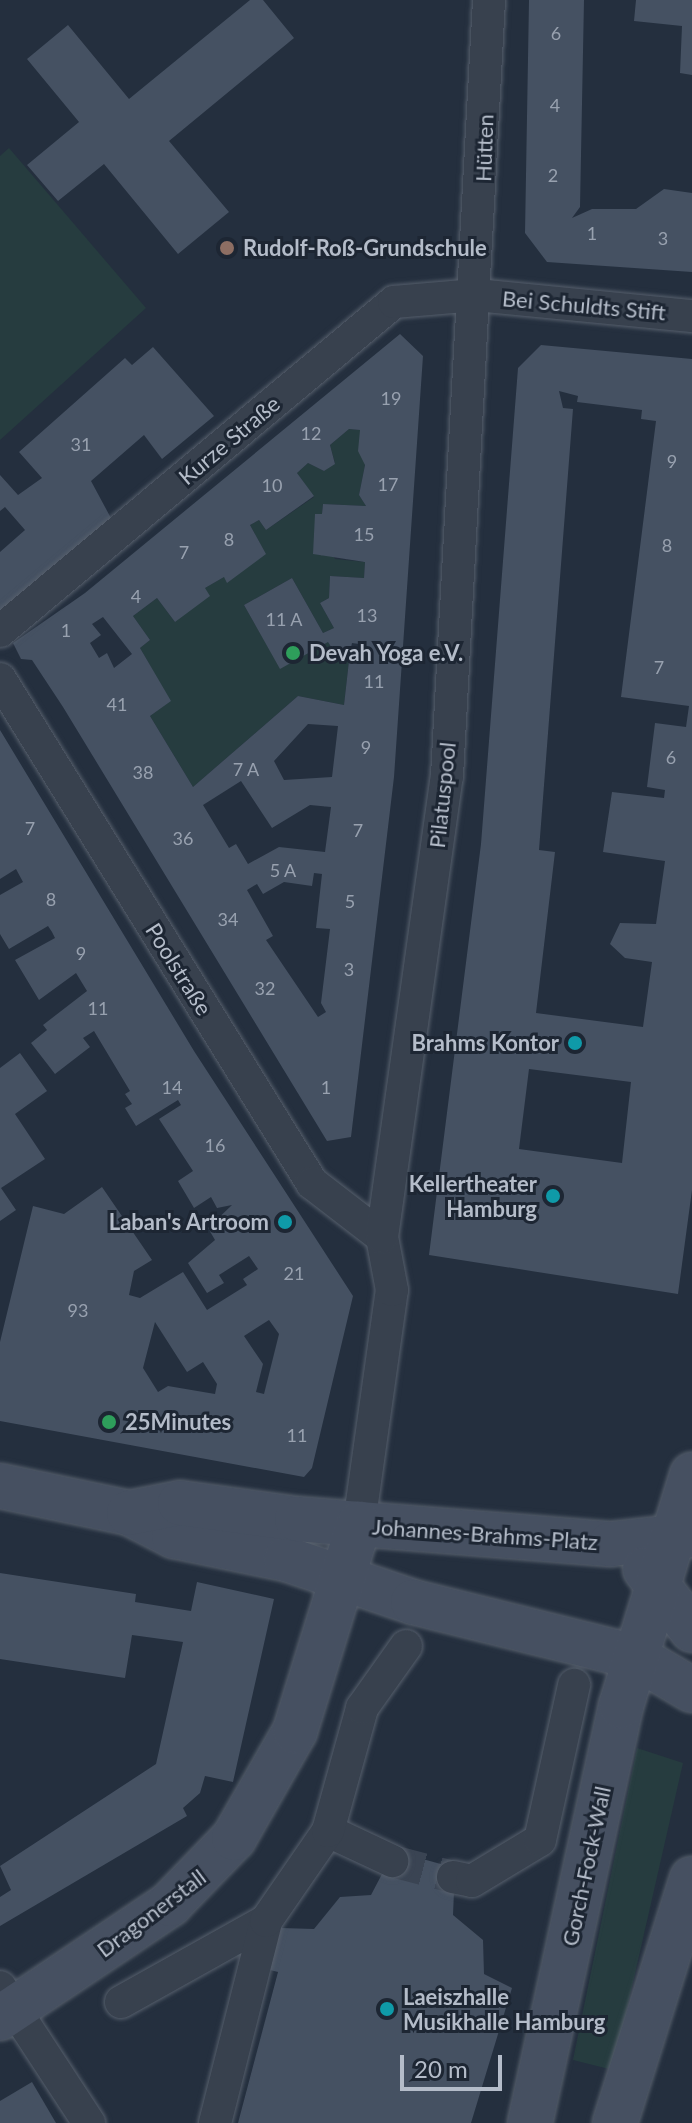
<!DOCTYPE html>
<html>
<head>
<meta charset="utf-8">
<style>
  body { margin:0 }
  #map { position:relative; width:692px; height:2123px; overflow:hidden; background:#242f3e; font-family:Lato,sans-serif }
  div>[style] { position:absolute }
  .green>* { inset:0; background:#263c3f }
  .building>* { inset:0; background:#455162 }
  .street-tunnel>* { height:32px; margin-top:-16px; transform-origin:0; background:repeating-linear-gradient(90deg,#3a4453 0 32px,transparent 0 48px) }
  .roads { filter:drop-shadow(0 0 2px #565f6c) drop-shadow(0 0 2px #565f6c) }
  .street>* { height:32px; margin:-16px; padding:0 16px; transform-origin:16px; border-radius:16px; background:#38414e }
  .secondary>* { height:44px; margin:-22px; padding:0 22px; transform-origin:22px; border-radius:22px; background:#465061 }
  .dots>* { width:22px; height:22px; translate:-50% -50%; box-sizing:border-box; border:4px solid #1d2633; border-radius:50% }
  span { translate:-50% -50%; white-space:nowrap; text-align:center; line-height:1.15; -webkit-text-stroke:6px #1d2633; paint-order:stroke }
  .number-label { font-size:18px; color:#98a1af }
  .number-label span { -webkit-text-stroke-width:0 }
  .street-label { font-size:22px; color:#b4bcc9 }
  .poi-label { font-size:22px; color:#b4bcc9; font-weight:700 }
  .left { translate:0 -50%; text-align:left }
  .right { translate:-100% -50%; text-align:right }
  .scale { position:absolute; left:400px; top:2055px; width:102px; height:36px; box-sizing:border-box; border:4px solid #b4bcc9; border-top:0; padding-left:10px; font-size:24px; line-height:28px; white-space:nowrap; color:#b4bcc9; -webkit-text-stroke:6px #1d2633; paint-order:stroke }
</style>
</head>
<body>
<div id="map">
  <div class="green">
    <div style="clip-path:polygon(9px 148px,146px 308px,0 440px,0 156px)"></div>
    <div style="clip-path:polygon(349px 429px,360px 430px,365px 465px,359px 495px,366px 506px,323px 504px,322px 514px,315px 514px,335px 559px,365px 562px,364px 578px,330px 576px,329px 598px,320px 603px,334px 628px,323px 633px,292px 578px,244px 605px,280px 668px,328px 642px,333px 650px,350px 652px,344px 705px,298px 696px,193px 787px,150px 716px,170px 701px,140px 648px,150px 640px,133px 616px,157px 598px,175px 622px,205px 588px,265px 553px,250px 525px,259px 520px,266px 530px,314px 497px,297px 473px,308px 463px,324px 471px,335px 463px,330px 445px)"></div>
    <div style="clip-path:polygon(637px 1748px,683px 1763px,613px 2070px,573px 2060px)"></div>
  </div>
  <div class="building">
    <div style="clip-path:polygon(250px 0,263px 0,294px 38px,169px 141px,229px 212px,178px 254px,104px 164px,58px 201px,27px 165px,79px 122px,27px 59px,68px 25px,129px 99px)"></div>
    <div style="clip-path:polygon(529px 0,584px 0,580px 207px,572px 218px,592px 209px,636px 209px,664px 189px,692px 193px,692px 272px,547px 262px,525px 233px)"></div>
    <div style="clip-path:polygon(636px 0,692px 0,692px 75px,680px 73px,682px 26px,634px 21px)"></div>
    <div style="clip-path:polygon(evenodd,400px 334px,423px 356px,394px 777px,351px 1137px,327px 1141px,63px 707px,32px 660px,21px 659px,13px 643px,85px 593px,400px 334px,349px 429px,360px 430px,358px 451px,365px 465px,359px 495px,366px 506px,323px 504px,322px 514px,315px 514px,313px 554px,365px 562px,364px 578px,330px 576px,329px 598px,320px 603px,334px 628px,323px 633px,292px 578px,244px 605px,280px 669px,328px 642px,333px 650px,350px 652px,352px 643px,366px 645px,365px 654px,350px 652px,344px 705px,298px 696px,193px 787px,150px 716px,171px 701px,140px 648px,150px 640px,133px 616px,157px 598px,175px 622px,210px 596px,205px 588px,224px 577px,227px 583px,266px 554px,250px 525px,259px 520px,266px 530px,314px 496px,297px 473px,308px 463px,324px 471px,335px 464px,330px 445px,349px 429px,400px 334px,103px 617px,132px 654px,114px 668px,107px 653px,99px 658px,90px 643px,101px 635px,92px 624px,103px 617px,400px 334px,308px 724px,338px 726px,332px 777px,284px 780px,274px 761px,308px 724px,400px 334px,241px 781px,272px 828px,310px 805px,331px 807px,325px 852px,279px 847px,248px 864px,236px 844px,229px 848px,203px 805px,241px 781px,400px 334px,314px 873px,322px 874px,316px 928px,330px 929px,321px 1003px,326px 1012px,318px 1017px,266px 940px,273px 936px,247px 890px,257px 884px,263px 894px,284px 882px,312px 886px,314px 873px)"></div>
    <div style="clip-path:polygon(evenodd,541px 345px,692px 359px,692px 1190px,678px 1294px,429px 1255px,481px 844px,518px 368px,541px 345px,559px 391px,578px 396px,577px 402px,642px 410px,641px 419px,656px 421px,621px 697px,689px 706px,686px 727px,655px 723px,647px 787px,665px 790px,664px 798px,612px 792px,603px 852px,665px 861px,656px 924px,620px 923px,610px 944px,625px 958px,652px 962px,643px 1027px,536px 1013px,555px 852px,539px 850px,573px 409px,563px 408px,559px 391px,541px 345px,529px 1069px,631px 1082px,622px 1163px,519px 1149px,529px 1069px)"></div>
    <div style="clip-path:polygon(153px 347px,214px 416px,162px 459px,144px 435px,91px 481px,112px 520px,0 614px,0 552px,25px 530px,5px 507px,0 511px,0 475px,18px 495px,42px 478px,19px 452px,125px 358px,132px 365px)"></div>
    <div style="clip-path:polygon(evenodd,0 730px,194px 1051px,353px 1296px,312px 1468px,304px 1477px,0 1421px,0 1342px,33px 1206px,64px 1214px,102px 1187px,152px 1260px,134px 1271px,129px 1295px,140px 1298px,183px 1272px,207px 1310px,247px 1285px,243px 1279px,258px 1269px,249px 1256px,219px 1275px,224px 1283px,207px 1293px,188px 1263px,215px 1240px,208px 1228px,232px 1205px,217px 1208px,211px 1197px,194px 1208px,178px 1181px,193px 1171px,159px 1119px,181px 1105px,178px 1100px,136px 1126px,125px 1108px,132px 1104px,125px 1094px,130px 1091px,94px 1031px,83px 1038px,90px 1047px,55px 1074px,31px 1043px,47px 1030px,43px 1025px,87px 991px,76px 973px,39px 1000px,15px 960px,55px 938px,52px 932px,48px 926px,9px 949px,0 934px,0 895px,23px 882px,16px 869px,0 879px,0 730px,269px 1320px,279px 1334px,264px 1394px,256px 1392px,263px 1364px,244px 1336px,269px 1320px,0 730px,155px 1322px,187px 1372px,203px 1362px,217px 1384px,215px 1394px,168px 1386px,158px 1392px,143px 1368px,155px 1322px)"></div>
    <div style="clip-path:polygon(20px 1053px,47px 1091px,15px 1114px,45px 1159px,1px 1188px,16px 1210px,0 1221px,0 1068px)"></div>
    <div style="clip-path:polygon(0 1573px,136px 1594px,135px 1602px,191px 1611px,197px 1582px,274px 1599px,233px 1782px,205px 1776px,200px 1793px,183px 1808px,187px 1816px,0 1926px,0 1897px,11px 1890px,0 1866px,156px 1764px,183px 1642px,132px 1635px,125px 1678px,0 1659px)"></div>
    <div style="clip-path:polygon(394px 1851px,455px 1868px,453px 1915px,483px 1940px,484px 1974px,512px 1988px,471px 2123px,238px 2123px,278px 1972px,270px 1970px,281px 1928px,314px 1929px,340px 1897px,371px 1895px)"></div>
    <div style="clip-path:polygon(32px 2082px,56px 2123px,0 2123px,0 2101px)"></div>
  </div>
  <div class="street-tunnel">
    <div style="left:392px;top:1861px;width:63px;rotate:14.7deg"></div>
  </div>
  <div class="roads">
    <div class="street">
      <div style="left:0;top:631px;width:513px;rotate:-39.86deg"></div>
      <div style="left:394px;top:302px;width:82px;rotate:-4.9deg"></div>
      <div style="left:476px;top:295px;width:217px;rotate:5.6deg"></div>
      <div style="left:0;top:679px;width:593px;rotate:58.24deg"></div>
      <div style="left:312px;top:1183px;width:88px;rotate:37.6deg"></div>
      <div style="left:359px;top:1524px;width:236px;rotate:-82deg"></div>
      <div style="left:392px;top:1290px;width:54px;rotate:-100.7deg"></div>
      <div style="left:382px;top:1237px;width:466px;rotate:-82deg"></div>
      <div style="left:447px;top:776px;width:777px;rotate:-86.9deg"></div>
      <div style="left:328px;top:1831px;width:71px;rotate:25.1deg"></div>
      <div style="left:453px;top:1877px;width:19px;rotate:12deg"></div>
      <div style="left:472px;top:1881px;width:79px;rotate:-31.1deg"></div>
      <div style="left:540px;top:1840px;width:159px;rotate:-77.6deg"></div>
      <div style="left:0;top:1987px;width:163px;rotate:56.8deg"></div>
      <div style="left:121px;top:2002px;width:166px;rotate:-29.2deg"></div>
      <div style="left:215px;top:2123px;width:208px;rotate:-75.8deg"></div>
      <div style="left:266px;top:1921px;width:109px;rotate:-55.4deg"></div>
      <div style="left:328px;top:1831px;width:128px;rotate:-74.5deg"></div>
      <div style="left:362px;top:1708px;width:76px;rotate:-54.6deg"></div>
    </div>
    <div class="secondary">
      <div style="left:0;top:1486px;width:132px;rotate:11.8deg"></div>
      <div style="left:129px;top:1513px;width:51px;rotate:27.1deg"></div>
      <div style="left:174px;top:1536px;width:114px;rotate:11.6deg"></div>
      <div style="left:286px;top:1559px;width:134px;rotate:18.7deg"></div>
      <div style="left:413px;top:1602px;width:230px;rotate:13.9deg"></div>
      <div style="left:636px;top:1657px;width:65px;rotate:30.5deg"></div>
      <div style="left:129px;top:1513px;width:52px;rotate:-11.1deg"></div>
      <div style="left:180px;top:1503px;width:118px;rotate:7.8deg"></div>
      <div style="left:297px;top:1519px;width:315px;rotate:4.6deg"></div>
      <div style="left:611px;top:1544px;width:81px;rotate:-6.3deg"></div>
      <div style="left:645px;top:1569px;width:77px;rotate:52.4deg"></div>
      <div style="left:0;top:2018px;width:205px;rotate:-33.8deg"></div>
      <div style="left:170px;top:1904px;width:92px;rotate:-45.9deg"></div>
      <div style="left:234px;top:1838px;width:123px;rotate:-60.3deg"></div>
      <div style="left:295px;top:1731px;width:217px;rotate:-72.8deg"></div>
      <div style="left:530px;top:2123px;width:427px;rotate:-77.7deg"></div>
      <div style="left:621px;top:1706px;width:242px;rotate:-72.9deg"></div>
      <div style="left:615px;top:2123px;width:256px;rotate:-72.5deg"></div>
    </div>
  </div>
  <div class="dots">
    <div style="left:227px;top:248px;background:#8d6e63"></div>
    <div style="left:293px;top:653px;background:#2e9e5b"></div>
    <div style="left:575px;top:1043px;background:#0f9aa8"></div>
    <div style="left:553px;top:1196px;background:#0f9aa8"></div>
    <div style="left:285px;top:1222px;background:#0f9aa8"></div>
    <div style="left:109px;top:1422px;background:#2e9e5b"></div>
    <div style="left:387px;top:2009px;background:#0f9aa8"></div>
  </div>
  <div class="number-label">
    <span style="left:556px;top:33px">6</span>
    <span style="left:555px;top:105px">4</span>
    <span style="left:553px;top:175px">2</span>
    <span style="left:592px;top:233px">1</span>
    <span style="left:663px;top:238px">3</span>
    <span style="left:391px;top:398px">19</span>
    <span style="left:311px;top:433px">12</span>
    <span style="left:81px;top:444px">31</span>
    <span style="left:672px;top:461px">9</span>
    <span style="left:388px;top:484px">17</span>
    <span style="left:272px;top:485px">10</span>
    <span style="left:364px;top:534px">15</span>
    <span style="left:229px;top:539px">8</span>
    <span style="left:667px;top:545px">8</span>
    <span style="left:184px;top:552px">7</span>
    <span style="left:136px;top:596px">4</span>
    <span style="left:367px;top:615px">13</span>
    <span style="left:284px;top:619px">11 A</span>
    <span style="left:66px;top:630px">1</span>
    <span style="left:659px;top:667px">7</span>
    <span style="left:374px;top:681px">11</span>
    <span style="left:117px;top:704px">41</span>
    <span style="left:366px;top:747px">9</span>
    <span style="left:671px;top:757px">6</span>
    <span style="left:246px;top:769px">7 A</span>
    <span style="left:143px;top:772px">38</span>
    <span style="left:30px;top:828px">7</span>
    <span style="left:358px;top:830px">7</span>
    <span style="left:183px;top:838px">36</span>
    <span style="left:283px;top:870px">5 A</span>
    <span style="left:51px;top:899px">8</span>
    <span style="left:350px;top:901px">5</span>
    <span style="left:228px;top:919px">34</span>
    <span style="left:81px;top:953px">9</span>
    <span style="left:349px;top:969px">3</span>
    <span style="left:265px;top:988px">32</span>
    <span style="left:98px;top:1008px">11</span>
    <span style="left:172px;top:1087px">14</span>
    <span style="left:326px;top:1087px">1</span>
    <span style="left:215px;top:1145px">16</span>
    <span style="left:294px;top:1273px">21</span>
    <span style="left:78px;top:1310px">93</span>
    <span style="left:297px;top:1435px">11</span>
  </div>
  <div class="street-label">
    <span style="left:484px;top:148px;rotate:-88deg">Hütten</span>
    <span style="left:584px;top:305px;rotate:5deg">Bei Schuldts Stift</span>
    <span style="left:229px;top:440px;rotate:-40deg">Kurze Straße</span>
    <span style="left:442px;top:795px;rotate:-84deg">Pilatuspool</span>
    <span style="left:179px;top:969px;rotate:58deg">Poolstraße</span>
    <span style="left:485px;top:1534px;rotate:4deg">Johannes-Brahms-Platz</span>
    <span style="left:586px;top:1866px;rotate:-78deg">Gorch-Fock-Wall</span>
    <span style="left:151px;top:1913px;rotate:-37deg">Dragonerstall</span>
  </div>
  <div class="poi-label">
    <span class="left" style="left:243px;top:248px">Rudolf-Roß-Grundschule</span>
    <span class="left" style="left:309px;top:653px">Devah Yoga e.V.</span>
    <span class="right" style="left:559px;top:1043px">Brahms Kontor</span>
    <span class="right" style="left:537px;top:1196px">Kellertheater<br>Hamburg</span>
    <span class="right" style="left:269px;top:1222px">Laban's Artroom</span>
    <span class="left" style="left:125px;top:1422px">25Minutes</span>
    <span class="left" style="left:403px;top:2009px">Laeiszhalle<br>Musikhalle Hamburg</span>
  </div>
  <div class="scale">20 m</div>
</div>
</body>
</html>
